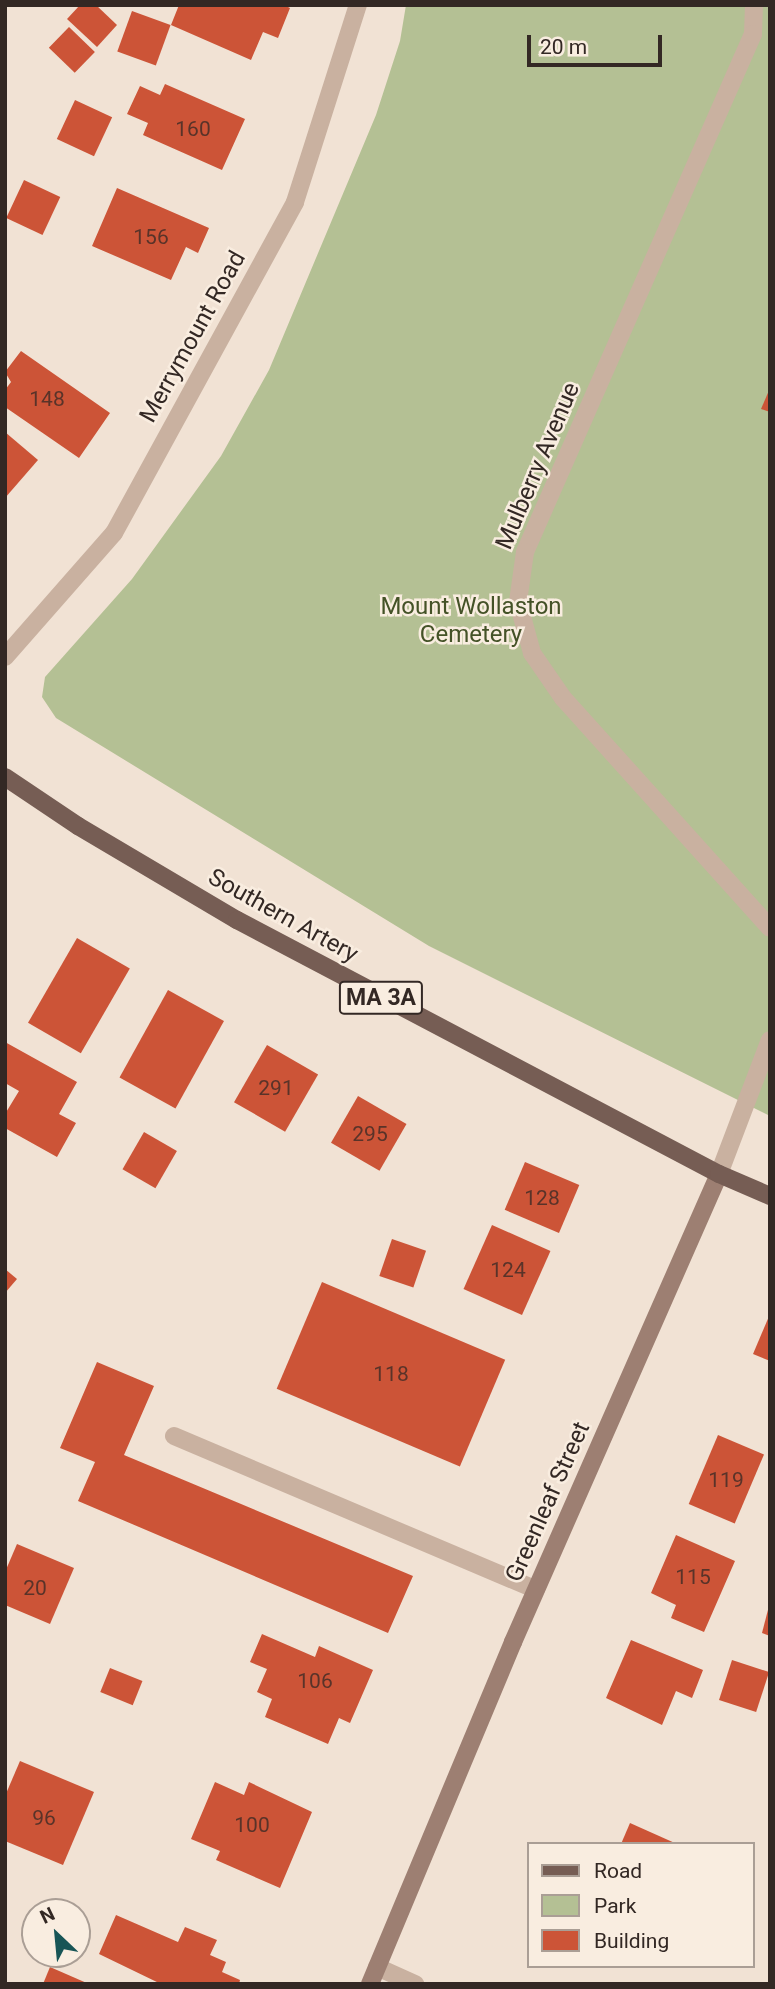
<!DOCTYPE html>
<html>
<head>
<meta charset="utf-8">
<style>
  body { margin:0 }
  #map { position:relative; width:775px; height:1989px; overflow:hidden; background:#f1e2d4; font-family:Roboto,sans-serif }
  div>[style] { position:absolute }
  .green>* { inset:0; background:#b4c094 }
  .building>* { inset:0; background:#cc5437; transform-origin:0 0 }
  .lane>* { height:18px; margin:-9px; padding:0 9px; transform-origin:9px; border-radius:9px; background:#c9b1a0 }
  .street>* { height:18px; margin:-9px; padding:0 9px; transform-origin:9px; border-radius:9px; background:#c9b1a0 }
  .secondary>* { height:18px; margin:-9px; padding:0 9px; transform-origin:9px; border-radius:9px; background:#9d7f72 }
  .primary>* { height:18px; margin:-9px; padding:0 9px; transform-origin:9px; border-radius:9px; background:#765d54 }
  span { translate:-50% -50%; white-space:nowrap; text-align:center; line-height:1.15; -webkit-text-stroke:5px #f9ede0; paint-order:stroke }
  .number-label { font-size:21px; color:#593329 }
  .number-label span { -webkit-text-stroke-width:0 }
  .shield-label span { padding:2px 5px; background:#f9ede0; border:2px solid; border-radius:5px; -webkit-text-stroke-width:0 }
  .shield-label { font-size:23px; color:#332824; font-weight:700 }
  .street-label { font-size:24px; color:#332824 }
  .park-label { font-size:24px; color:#445227 }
  .frame { position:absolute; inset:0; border:7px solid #332824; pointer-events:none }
  .legend { position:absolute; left:527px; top:1842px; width:228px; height:126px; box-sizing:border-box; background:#f9ede0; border:2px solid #aa9e95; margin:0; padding:9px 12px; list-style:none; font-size:21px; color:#332824 }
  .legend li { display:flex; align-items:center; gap:14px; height:35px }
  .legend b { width:35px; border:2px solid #aa9e95 }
  .north { position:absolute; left:21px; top:1898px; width:70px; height:70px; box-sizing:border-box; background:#f9ede0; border:2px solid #aa9e95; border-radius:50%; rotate:334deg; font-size:19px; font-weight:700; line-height:28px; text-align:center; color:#332824 }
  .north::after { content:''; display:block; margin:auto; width:24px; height:32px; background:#185556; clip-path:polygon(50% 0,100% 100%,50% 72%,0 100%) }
  .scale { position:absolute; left:527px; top:35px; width:135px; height:32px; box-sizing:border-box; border:4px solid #332824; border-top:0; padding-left:9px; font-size:21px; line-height:24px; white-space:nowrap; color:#332824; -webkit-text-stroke:5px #f9ede0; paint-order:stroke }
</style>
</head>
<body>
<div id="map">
  <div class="green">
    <div style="clip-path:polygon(406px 5px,770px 5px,770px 1116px,429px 946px,56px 718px,42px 697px,45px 677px,132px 579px,221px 456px,269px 370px,376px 115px,400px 41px)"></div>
  </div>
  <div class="building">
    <div style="clip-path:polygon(80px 5px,96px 5px,117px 25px,97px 47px,67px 19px)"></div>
    <div style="clip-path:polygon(179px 5px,284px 5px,290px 8px,278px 38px,263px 32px,251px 60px,171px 25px)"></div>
    <div style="left:132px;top:11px;width:41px;height:43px;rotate:20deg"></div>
    <div style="left:69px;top:27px;width:36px;height:29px;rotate:44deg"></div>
    <div style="clip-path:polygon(165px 84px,245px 119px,222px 170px,143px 135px,148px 123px,127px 114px,140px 86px,160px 95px)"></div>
    <div style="left:75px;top:100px;width:41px;height:43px;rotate:25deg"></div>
    <div style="left:24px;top:180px;width:40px;height:42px;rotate:25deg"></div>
    <div style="clip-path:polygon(117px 188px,209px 228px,198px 253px,186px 247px,171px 280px,92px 246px)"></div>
    <div style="clip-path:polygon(21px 351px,110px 413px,79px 458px,5px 407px,5px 390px,11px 382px,5px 372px)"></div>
    <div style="clip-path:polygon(770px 388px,770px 412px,761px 409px)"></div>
    <div style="clip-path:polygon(5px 432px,38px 460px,5px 498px)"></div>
    <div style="left:77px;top:938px;width:61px;height:98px;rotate:30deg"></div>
    <div style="left:168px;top:990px;width:64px;height:100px;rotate:29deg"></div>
    <div style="clip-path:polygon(5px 1042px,77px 1082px,59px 1114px,76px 1123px,57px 1157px,5px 1128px,5px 1114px,19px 1091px,5px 1083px)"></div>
    <div style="left:267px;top:1045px;width:59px;height:66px;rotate:30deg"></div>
    <div style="left:358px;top:1096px;width:56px;height:54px;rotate:30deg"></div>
    <div style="left:144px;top:1132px;width:38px;height:43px;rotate:30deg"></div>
    <div style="left:525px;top:1162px;width:59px;height:52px;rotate:23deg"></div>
    <div style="left:492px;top:1225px;width:64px;height:70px;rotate:24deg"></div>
    <div style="left:392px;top:1239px;width:36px;height:39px;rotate:19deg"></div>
    <div style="clip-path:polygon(5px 1269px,17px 1279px,5px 1293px)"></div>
    <div style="left:322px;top:1282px;width:199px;height:116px;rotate:23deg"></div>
    <div style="clip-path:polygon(770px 1314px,770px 1361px,753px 1354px)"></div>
    <div style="clip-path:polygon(97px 1362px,154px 1386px,124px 1455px,413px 1576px,388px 1633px,78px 1501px,95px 1462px,60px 1448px)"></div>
    <div style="left:718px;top:1435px;width:50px;height:75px;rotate:23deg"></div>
    <div style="clip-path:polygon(676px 1535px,735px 1561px,704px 1632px,671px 1618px,676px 1605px,651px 1593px)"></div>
    <div style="clip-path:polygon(17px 1544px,74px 1568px,50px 1624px,5px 1605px,5px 1572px)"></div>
    <div style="clip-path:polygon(770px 1602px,770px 1636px,762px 1633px)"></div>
    <div style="clip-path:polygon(262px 1634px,315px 1657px,319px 1646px,373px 1670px,350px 1723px,339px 1718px,328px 1744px,265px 1717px,272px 1699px,257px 1692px,267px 1669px,250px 1662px)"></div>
    <div style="clip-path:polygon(631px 1640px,703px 1670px,692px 1698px,676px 1691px,662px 1725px,606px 1698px)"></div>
    <div style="left:732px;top:1660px;width:39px;height:42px;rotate:18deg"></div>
    <div style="left:110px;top:1668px;width:35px;height:26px;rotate:22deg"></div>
    <div style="clip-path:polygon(20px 1761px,94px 1792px,63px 1865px,5px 1841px,5px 1796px)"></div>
    <div style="clip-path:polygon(215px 1782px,244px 1795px,249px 1782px,312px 1812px,280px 1888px,216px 1860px,220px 1851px,191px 1839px)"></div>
    <div style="clip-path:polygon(630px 1823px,677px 1844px,621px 1844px)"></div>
    <div style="clip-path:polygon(116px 1915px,178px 1942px,185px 1927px,217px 1940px,210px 1955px,226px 1962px,222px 1972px,240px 1980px,239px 1984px,161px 1984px,99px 1954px)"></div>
    <div style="clip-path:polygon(50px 1967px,89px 1984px,43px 1984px)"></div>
  </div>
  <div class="lane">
    <div style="left:754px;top:5px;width:29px;rotate:92deg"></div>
    <div style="left:753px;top:34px;width:566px;rotate:113.76deg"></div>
    <div style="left:525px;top:552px;width:50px;rotate:98deg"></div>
    <div style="left:518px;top:602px;width:53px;rotate:74.6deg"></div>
    <div style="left:532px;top:653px;width:55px;rotate:55.4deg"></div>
    <div style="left:563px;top:698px;width:309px;rotate:48deg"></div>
    <div style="left:719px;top:1174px;width:143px;rotate:-69.2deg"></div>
    <div style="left:174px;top:1436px;width:393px;rotate:23deg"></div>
  </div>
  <div class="street">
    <div style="left:5px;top:657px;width:165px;rotate:-48.7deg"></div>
    <div style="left:114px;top:533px;width:377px;rotate:-61.3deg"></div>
    <div style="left:295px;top:202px;width:207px;rotate:-72.3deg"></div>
    <div style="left:377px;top:1967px;width:42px;rotate:24.1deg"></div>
  </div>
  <div class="secondary">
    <div style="left:370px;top:1984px;width:371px;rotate:-67.3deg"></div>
    <div style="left:513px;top:1642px;width:511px;rotate:-66.24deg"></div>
  </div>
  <div class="primary">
    <div style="left:5px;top:777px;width:88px;rotate:33.9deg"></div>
    <div style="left:78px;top:826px;width:185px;rotate:30.6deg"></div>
    <div style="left:237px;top:920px;width:545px;rotate:27.79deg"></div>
    <div style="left:719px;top:1174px;width:56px;rotate:23.3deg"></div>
  </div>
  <div class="number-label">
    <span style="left:193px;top:129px">160</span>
    <span style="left:151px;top:237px">156</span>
    <span style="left:47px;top:399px">148</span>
    <span style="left:276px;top:1088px">291</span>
    <span style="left:370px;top:1134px">295</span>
    <span style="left:542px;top:1198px">128</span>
    <span style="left:508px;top:1270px">124</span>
    <span style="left:391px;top:1374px">118</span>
    <span style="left:726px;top:1480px">119</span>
    <span style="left:693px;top:1577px">115</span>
    <span style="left:35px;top:1588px">20</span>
    <span style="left:315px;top:1681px">106</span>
    <span style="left:44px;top:1818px">96</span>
    <span style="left:252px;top:1825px">100</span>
  </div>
  <div class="shield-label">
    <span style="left:381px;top:998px">MA 3A</span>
  </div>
  <div class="street-label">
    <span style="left:193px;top:337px;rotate:-61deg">Merrymount Road</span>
    <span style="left:538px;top:466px;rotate:-67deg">Mulberry Avenue</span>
    <span style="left:283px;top:916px;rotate:29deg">Southern Artery</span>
    <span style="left:548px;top:1502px;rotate:-66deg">Greenleaf Street</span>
  </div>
  <div class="park-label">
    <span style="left:471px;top:621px">Mount Wollaston<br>Cemetery</span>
  </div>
  <div class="frame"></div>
  <ul class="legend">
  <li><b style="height:9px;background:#765d54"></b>Road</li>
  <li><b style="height:19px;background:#b4c094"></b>Park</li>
  <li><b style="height:19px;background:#cc5437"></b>Building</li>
  </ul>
  <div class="north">N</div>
  <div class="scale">20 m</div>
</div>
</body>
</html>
